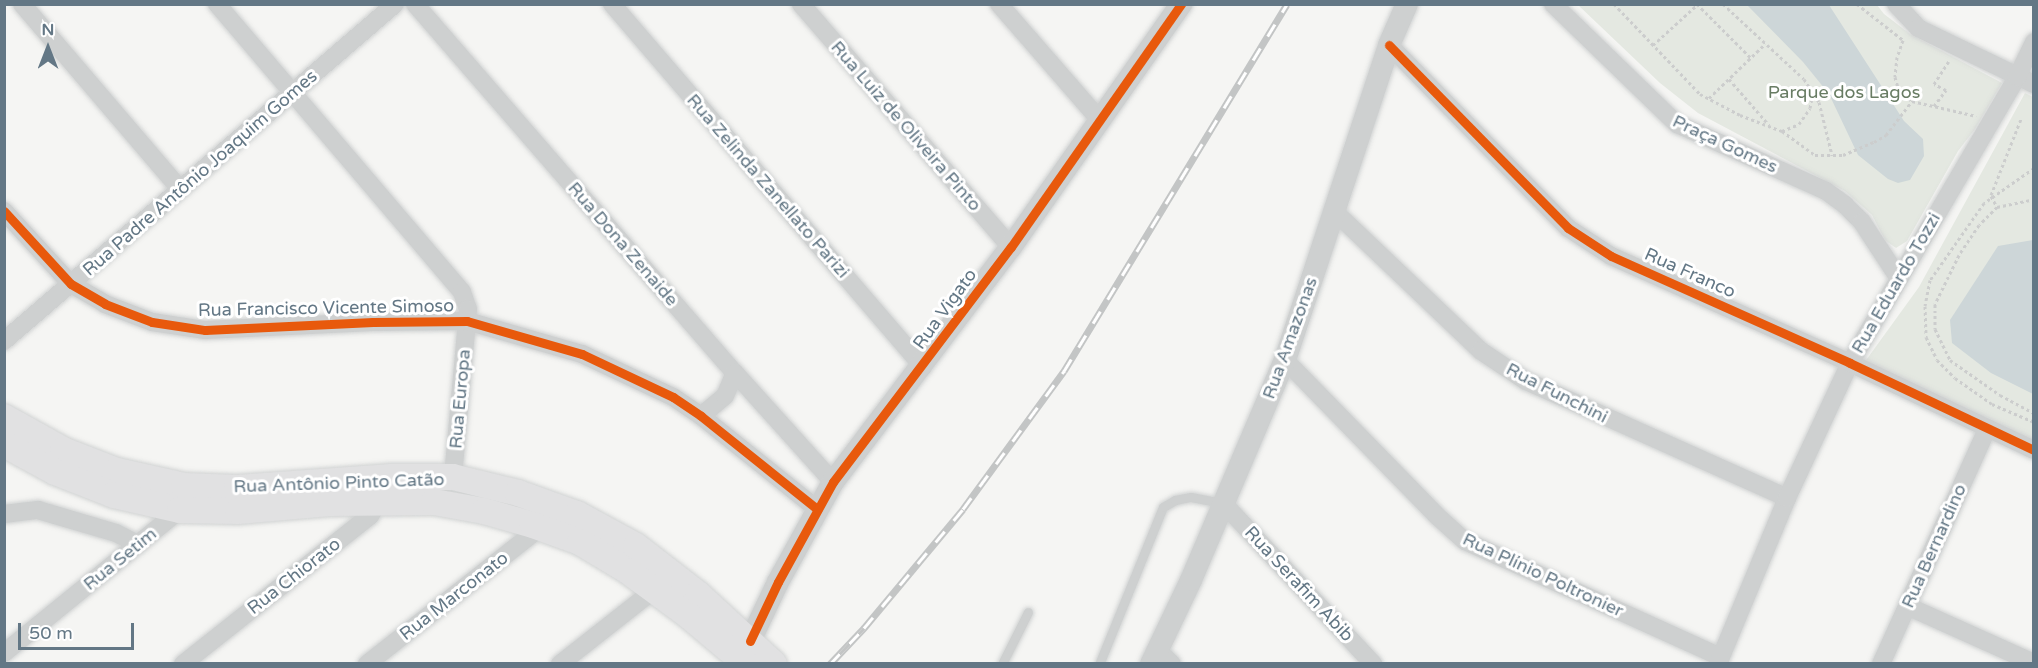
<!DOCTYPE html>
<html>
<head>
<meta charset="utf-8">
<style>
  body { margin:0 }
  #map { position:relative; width:2038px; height:668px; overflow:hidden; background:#f5f5f3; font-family:"Varela Round",sans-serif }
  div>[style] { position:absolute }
  .green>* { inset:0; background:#e4e8e1 }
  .water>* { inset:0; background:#cdd6d8 }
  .path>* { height:3px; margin-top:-1.5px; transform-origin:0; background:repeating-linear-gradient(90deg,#cccdcd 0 3px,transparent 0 6px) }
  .roads { filter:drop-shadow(0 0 2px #d1d3d3) drop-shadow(0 0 2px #d1d3d3) }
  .service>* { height:9px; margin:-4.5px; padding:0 4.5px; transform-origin:4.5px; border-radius:4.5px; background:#ced0d0 }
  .minor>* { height:18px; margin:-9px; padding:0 9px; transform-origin:9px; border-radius:9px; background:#ced0d0 }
  .tertiary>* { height:22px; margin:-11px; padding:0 11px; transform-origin:11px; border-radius:11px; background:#ced0d0 }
  .secondary>* { height:26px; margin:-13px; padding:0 13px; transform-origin:13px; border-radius:13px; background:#e1e1e2 }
  .rail>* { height:7px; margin-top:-3.5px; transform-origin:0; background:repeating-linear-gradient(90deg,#fff 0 14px,#c3c5c5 0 28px); box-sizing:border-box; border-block:2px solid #c3c5c5 }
  .cycleway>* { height:9px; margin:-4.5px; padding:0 4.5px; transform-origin:4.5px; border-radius:4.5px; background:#e8590c }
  span { translate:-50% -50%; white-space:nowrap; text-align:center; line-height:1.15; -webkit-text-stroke:6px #fff; paint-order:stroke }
  .park-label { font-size:18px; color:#687c63 }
  .street-label { font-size:18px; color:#637785 }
  .frame { position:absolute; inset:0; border:6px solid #637785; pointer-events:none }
  .north { position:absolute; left:18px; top:18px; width:60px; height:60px; -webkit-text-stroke:4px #fff; paint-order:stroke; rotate:0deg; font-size:16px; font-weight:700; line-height:24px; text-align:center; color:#637785 }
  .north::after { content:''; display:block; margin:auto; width:21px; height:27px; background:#637785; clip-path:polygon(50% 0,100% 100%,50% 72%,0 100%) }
  .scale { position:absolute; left:18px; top:623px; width:116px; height:27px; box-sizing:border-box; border:3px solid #637785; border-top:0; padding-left:8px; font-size:18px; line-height:21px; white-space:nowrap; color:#637785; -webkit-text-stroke:4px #fff; paint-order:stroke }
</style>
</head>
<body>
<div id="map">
  <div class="green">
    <div style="clip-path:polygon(1578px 5px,1877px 5px,1884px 14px,1910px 34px,2002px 83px,1975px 129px,1958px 151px,1907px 241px,1896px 248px,1885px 240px,1872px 215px,1845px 191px,1698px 113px,1660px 83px)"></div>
    <div style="clip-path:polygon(2025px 93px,2033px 97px,2033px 442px,1864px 363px,1919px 287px)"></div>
  </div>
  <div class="water">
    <div style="clip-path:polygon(1747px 5px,1829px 5px,1904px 121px,1923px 139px,1924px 156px,1910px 180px,1898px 183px,1888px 179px,1858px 155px,1829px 94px,1803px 62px)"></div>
    <div style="clip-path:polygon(2033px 240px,2034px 240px,2033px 394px,1991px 373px,1952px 343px,1950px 320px,1998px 246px)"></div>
  </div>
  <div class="path">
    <div style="left:1614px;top:4px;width:124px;rotate:46.3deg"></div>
    <div style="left:1700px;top:94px;width:45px;rotate:27.7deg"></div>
    <div style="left:1740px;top:115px;width:45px;rotate:20.9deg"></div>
    <div style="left:1782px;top:131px;width:41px;rotate:36deg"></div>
    <div style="left:1815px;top:155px;width:28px"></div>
    <div style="left:1843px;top:155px;width:34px;rotate:-23deg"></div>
    <div style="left:1874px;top:142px;width:14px;rotate:-30deg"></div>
    <div style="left:1886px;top:135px;width:43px;rotate:-52.6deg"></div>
    <div style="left:1912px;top:101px;width:66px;rotate:13.2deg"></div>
    <div style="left:1697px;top:4px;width:76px;rotate:45deg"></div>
    <div style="left:1723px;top:4px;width:110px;rotate:42.8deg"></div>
    <div style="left:1804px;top:79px;width:27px;rotate:57deg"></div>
    <div style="left:1819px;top:102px;width:55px;rotate:76.2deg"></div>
    <div style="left:1857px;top:4px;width:58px;rotate:38deg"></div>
    <div style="left:1903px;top:40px;width:18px;rotate:109deg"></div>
    <div style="left:1897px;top:57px;width:20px;rotate:96deg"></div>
    <div style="left:1895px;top:77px;width:15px;rotate:74deg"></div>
    <div style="left:1899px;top:91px;width:16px;rotate:38deg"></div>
    <div style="left:1653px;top:45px;width:61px;rotate:-42.3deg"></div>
    <div style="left:1729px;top:79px;width:61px;rotate:49deg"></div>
    <div style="left:1709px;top:98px;width:78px;rotate:-44deg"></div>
    <div style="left:1934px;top:106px;width:20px;rotate:-53deg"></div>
    <div style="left:1946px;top:90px;width:13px;rotate:-153deg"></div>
    <div style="left:1934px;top:84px;width:27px;rotate:-57deg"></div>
    <div style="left:1782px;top:131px;width:18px;rotate:-22deg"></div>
    <div style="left:1799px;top:124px;width:19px;rotate:-55deg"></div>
    <div style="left:1810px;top:108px;width:16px;rotate:-79deg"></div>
    <div style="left:2034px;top:168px;width:61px;rotate:145deg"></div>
    <div style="left:1984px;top:203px;width:94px;rotate:125deg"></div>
    <div style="left:1930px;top:280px;width:26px;rotate:101deg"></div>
    <div style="left:1925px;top:306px;width:31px;rotate:88deg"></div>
    <div style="left:1926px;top:337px;width:25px;rotate:64deg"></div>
    <div style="left:1937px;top:360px;width:25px;rotate:45deg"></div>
    <div style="left:1955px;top:378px;width:45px;rotate:35.1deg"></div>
    <div style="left:1992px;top:404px;width:46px;rotate:23.2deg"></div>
    <div style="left:1991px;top:195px;width:82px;rotate:-68.5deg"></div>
    <div style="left:1991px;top:196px;width:13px;rotate:61deg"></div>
    <div style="left:1997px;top:207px;width:38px;rotate:-12deg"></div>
    <div style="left:1997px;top:207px;width:25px;rotate:135deg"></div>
    <div style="left:1979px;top:225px;width:36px;rotate:124deg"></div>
    <div style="left:1959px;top:255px;width:55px;rotate:116.1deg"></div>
    <div style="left:1935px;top:304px;width:25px;rotate:90deg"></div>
    <div style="left:1935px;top:329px;width:34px;rotate:64deg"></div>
    <div style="left:1950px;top:360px;width:61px;rotate:35deg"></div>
    <div style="left:2000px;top:395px;width:38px;rotate:28deg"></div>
  </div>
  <div class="roads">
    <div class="service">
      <div style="left:1100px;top:662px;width:167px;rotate:-67.9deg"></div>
      <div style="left:1163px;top:507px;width:14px;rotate:-30deg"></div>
      <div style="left:1175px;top:500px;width:16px;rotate:-11deg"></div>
      <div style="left:1191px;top:497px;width:32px;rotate:11deg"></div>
      <div style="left:1002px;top:664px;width:58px;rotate:-63.4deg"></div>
    </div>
    <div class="minor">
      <div style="left:22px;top:4px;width:243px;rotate:49.5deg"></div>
      <div style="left:217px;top:4px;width:378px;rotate:49.6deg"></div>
      <div style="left:462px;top:292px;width:18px;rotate:71deg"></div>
      <div style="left:468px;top:309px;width:169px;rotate:95.1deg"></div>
      <div style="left:415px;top:4px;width:488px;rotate:49.1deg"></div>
      <div style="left:735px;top:373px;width:147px;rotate:48deg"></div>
      <div style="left:612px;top:4px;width:478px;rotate:49.4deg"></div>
      <div style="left:801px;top:4px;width:321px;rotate:49.2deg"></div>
      <div style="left:999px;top:4px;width:154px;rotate:49deg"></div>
      <div style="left:1553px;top:4px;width:173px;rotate:44.1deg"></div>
      <div style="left:1677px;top:124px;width:163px;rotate:24.2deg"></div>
      <div style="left:1826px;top:191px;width:24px;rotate:36deg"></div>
      <div style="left:1845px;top:205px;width:24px;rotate:45deg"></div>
      <div style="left:1862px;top:222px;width:66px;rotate:56.8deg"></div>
      <div style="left:1896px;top:4px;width:33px;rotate:47deg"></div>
      <div style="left:1918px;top:28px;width:129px;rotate:25.8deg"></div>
      <div style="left:1389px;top:45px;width:256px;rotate:45.6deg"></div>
      <div style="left:1568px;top:228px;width:51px;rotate:33.1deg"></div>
      <div style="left:1611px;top:256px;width:262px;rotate:24.1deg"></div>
      <div style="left:1850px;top:363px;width:204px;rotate:25.3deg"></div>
      <div style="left:4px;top:211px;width:99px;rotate:47.5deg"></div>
      <div style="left:71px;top:284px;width:39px;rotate:30deg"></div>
      <div style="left:105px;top:304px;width:50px;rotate:21deg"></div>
      <div style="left:152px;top:322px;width:54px;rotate:8.6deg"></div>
      <div style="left:205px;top:330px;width:168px;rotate:-2.7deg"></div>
      <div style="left:373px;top:322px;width:94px;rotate:-0.6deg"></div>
      <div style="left:467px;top:321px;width:120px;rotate:16deg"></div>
      <div style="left:582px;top:354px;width:101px;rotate:25.3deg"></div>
      <div style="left:673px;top:397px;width:34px;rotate:34deg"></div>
      <div style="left:701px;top:416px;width:149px;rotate:38.7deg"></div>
      <div style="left:1334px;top:211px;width:203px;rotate:43.6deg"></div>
      <div style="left:1481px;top:351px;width:54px;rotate:33.7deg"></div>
      <div style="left:1526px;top:381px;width:286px;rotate:24.1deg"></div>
      <div style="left:4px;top:341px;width:516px;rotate:-40.76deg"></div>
      <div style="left:1285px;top:360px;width:216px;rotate:45.7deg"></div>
      <div style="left:1436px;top:515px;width:39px;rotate:42deg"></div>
      <div style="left:1465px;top:541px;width:281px;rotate:24.4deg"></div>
      <div style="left:701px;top:416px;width:31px;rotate:-40deg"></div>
      <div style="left:725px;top:396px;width:25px;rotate:-67deg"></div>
      <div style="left:1224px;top:504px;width:219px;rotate:47deg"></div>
      <div style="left:4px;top:514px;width:34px;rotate:-7deg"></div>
      <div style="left:38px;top:510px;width:81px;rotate:16.4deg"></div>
      <div style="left:116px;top:533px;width:25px;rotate:27deg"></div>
      <div style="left:1907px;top:606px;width:139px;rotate:24.2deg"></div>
      <div style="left:1157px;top:649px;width:21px;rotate:45deg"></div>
      <div style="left:4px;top:653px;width:227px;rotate:-39.1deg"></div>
      <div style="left:183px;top:664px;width:238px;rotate:-38.4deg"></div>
      <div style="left:370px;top:516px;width:24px;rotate:-60deg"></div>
      <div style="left:367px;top:664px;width:220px;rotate:-38.2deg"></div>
      <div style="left:560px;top:664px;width:120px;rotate:-38.2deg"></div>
      <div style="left:1718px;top:664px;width:180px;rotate:-67.4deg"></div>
      <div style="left:1787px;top:498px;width:149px;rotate:-65deg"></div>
      <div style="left:1850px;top:363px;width:331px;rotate:-59.7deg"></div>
      <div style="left:2017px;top:77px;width:39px;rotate:-64deg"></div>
      <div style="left:1881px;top:664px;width:258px;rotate:-65.7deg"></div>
    </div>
    <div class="tertiary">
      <div style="left:750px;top:641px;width:65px;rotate:-64.6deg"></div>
      <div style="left:778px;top:582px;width:114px;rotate:-61.2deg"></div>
      <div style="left:833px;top:482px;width:295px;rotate:-52.9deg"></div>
      <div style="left:1011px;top:247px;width:297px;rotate:-55deg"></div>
      <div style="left:1151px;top:664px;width:93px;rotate:-64.5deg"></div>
      <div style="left:1191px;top:580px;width:239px;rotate:-66.9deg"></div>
      <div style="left:1285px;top:360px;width:332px;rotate:-71.7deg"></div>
      <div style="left:1389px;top:45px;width:45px;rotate:-66.3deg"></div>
    </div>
    <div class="secondary">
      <div style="left:4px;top:417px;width:68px;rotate:29.2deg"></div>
      <div style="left:63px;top:450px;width:58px;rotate:21.3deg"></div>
      <div style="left:117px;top:471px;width:69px;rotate:12.6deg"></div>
      <div style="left:184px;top:486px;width:53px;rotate:2.2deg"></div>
      <div style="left:237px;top:488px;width:152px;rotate:-4.1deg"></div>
      <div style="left:389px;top:477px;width:64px"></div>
      <div style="left:453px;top:477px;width:67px;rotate:13.8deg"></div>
      <div style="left:518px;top:493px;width:63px;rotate:19.6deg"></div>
      <div style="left:577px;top:514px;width:67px;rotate:28.5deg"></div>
      <div style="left:636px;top:546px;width:78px;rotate:37.7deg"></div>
      <div style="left:698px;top:594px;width:103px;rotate:42.6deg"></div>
      <div style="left:4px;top:444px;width:58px;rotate:28.8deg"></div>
      <div style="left:55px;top:472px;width:63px;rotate:21.3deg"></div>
      <div style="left:114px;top:495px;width:68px;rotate:12.8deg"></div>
      <div style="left:180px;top:510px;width:58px;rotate:1deg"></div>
      <div style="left:238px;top:511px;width:92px;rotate:-5deg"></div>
      <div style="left:330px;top:503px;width:104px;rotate:-0.6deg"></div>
      <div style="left:434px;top:502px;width:51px;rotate:10.2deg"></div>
      <div style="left:484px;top:511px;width:51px;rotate:15.9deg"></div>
      <div style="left:533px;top:525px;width:50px;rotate:19.9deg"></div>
      <div style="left:580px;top:542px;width:56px;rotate:31.1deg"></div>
      <div style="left:628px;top:571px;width:76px;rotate:36.4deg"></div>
      <div style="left:689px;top:616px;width:75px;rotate:40.1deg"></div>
    </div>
  </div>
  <div class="rail">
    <div style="left:830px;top:664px;width:50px;rotate:-46.6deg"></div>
    <div style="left:864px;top:628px;width:155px;rotate:-50.2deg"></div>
    <div style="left:963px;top:509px;width:171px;rotate:-53.8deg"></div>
    <div style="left:1064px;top:371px;width:429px;rotate:-58.7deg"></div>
  </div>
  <div class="cycleway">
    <div style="left:1389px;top:45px;width:256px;rotate:45.6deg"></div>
    <div style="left:1568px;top:228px;width:51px;rotate:33.1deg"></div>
    <div style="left:1611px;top:256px;width:262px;rotate:24.1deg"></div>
    <div style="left:1850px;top:363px;width:204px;rotate:25.3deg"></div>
    <div style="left:4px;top:211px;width:99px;rotate:47.5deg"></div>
    <div style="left:71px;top:284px;width:39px;rotate:30deg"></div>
    <div style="left:105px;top:304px;width:50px;rotate:21deg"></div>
    <div style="left:152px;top:322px;width:54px;rotate:8.6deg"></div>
    <div style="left:205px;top:330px;width:168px;rotate:-2.7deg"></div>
    <div style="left:373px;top:322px;width:94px;rotate:-0.6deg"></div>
    <div style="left:467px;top:321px;width:120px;rotate:16deg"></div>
    <div style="left:582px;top:354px;width:101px;rotate:25.3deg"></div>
    <div style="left:673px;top:397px;width:34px;rotate:34deg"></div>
    <div style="left:701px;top:416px;width:149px;rotate:38.7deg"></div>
    <div style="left:750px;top:641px;width:65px;rotate:-64.6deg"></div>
    <div style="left:778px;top:582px;width:114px;rotate:-61.2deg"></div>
    <div style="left:833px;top:482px;width:295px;rotate:-52.9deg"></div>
    <div style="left:1011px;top:247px;width:297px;rotate:-55deg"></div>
  </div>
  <div class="park-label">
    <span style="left:1844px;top:92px">Parque dos Lagos</span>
  </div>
  <div class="street-label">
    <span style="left:906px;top:126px;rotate:49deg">Rua Luiz de Oliveira Pinto</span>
    <span style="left:1725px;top:144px;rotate:25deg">Praça Gomes</span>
    <span style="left:200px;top:173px;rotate:-41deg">Rua Padre Antônio Joaquim Gomes</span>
    <span style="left:768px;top:186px;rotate:49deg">Rua Zelinda Zanellato Parizi</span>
    <span style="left:623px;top:244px;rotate:49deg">Rua Dona Zenaide</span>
    <span style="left:1690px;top:273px;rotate:24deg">Rua Franco</span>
    <span style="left:1896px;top:283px;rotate:-60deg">Rua Eduardo Tozzi</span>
    <span style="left:326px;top:308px;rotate:-1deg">Rua Francisco Vicente Simoso</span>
    <span style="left:945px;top:309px;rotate:-54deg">Rua Vigato</span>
    <span style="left:1290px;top:338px;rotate:-70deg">Rua Amazonas</span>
    <span style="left:1557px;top:393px;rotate:27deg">Rua Funchini</span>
    <span style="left:460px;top:399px;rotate:-85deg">Rua Europa</span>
    <span style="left:339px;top:483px;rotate:-2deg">Rua Antônio Pinto Catão</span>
    <span style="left:1934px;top:546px;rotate:-66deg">Rua Bernardino</span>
    <span style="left:120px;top:559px;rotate:-39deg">Rua Setim</span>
    <span style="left:1543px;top:575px;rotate:25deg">Rua Plínio Poltronier</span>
    <span style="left:294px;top:576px;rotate:-38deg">Rua Chiorato</span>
    <span style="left:1299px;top:584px;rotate:47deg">Rua Serafim Abib</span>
    <span style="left:454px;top:596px;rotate:-38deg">Rua Marconato</span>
  </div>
  <div class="frame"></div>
  <div class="north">N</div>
  <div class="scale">50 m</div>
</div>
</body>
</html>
